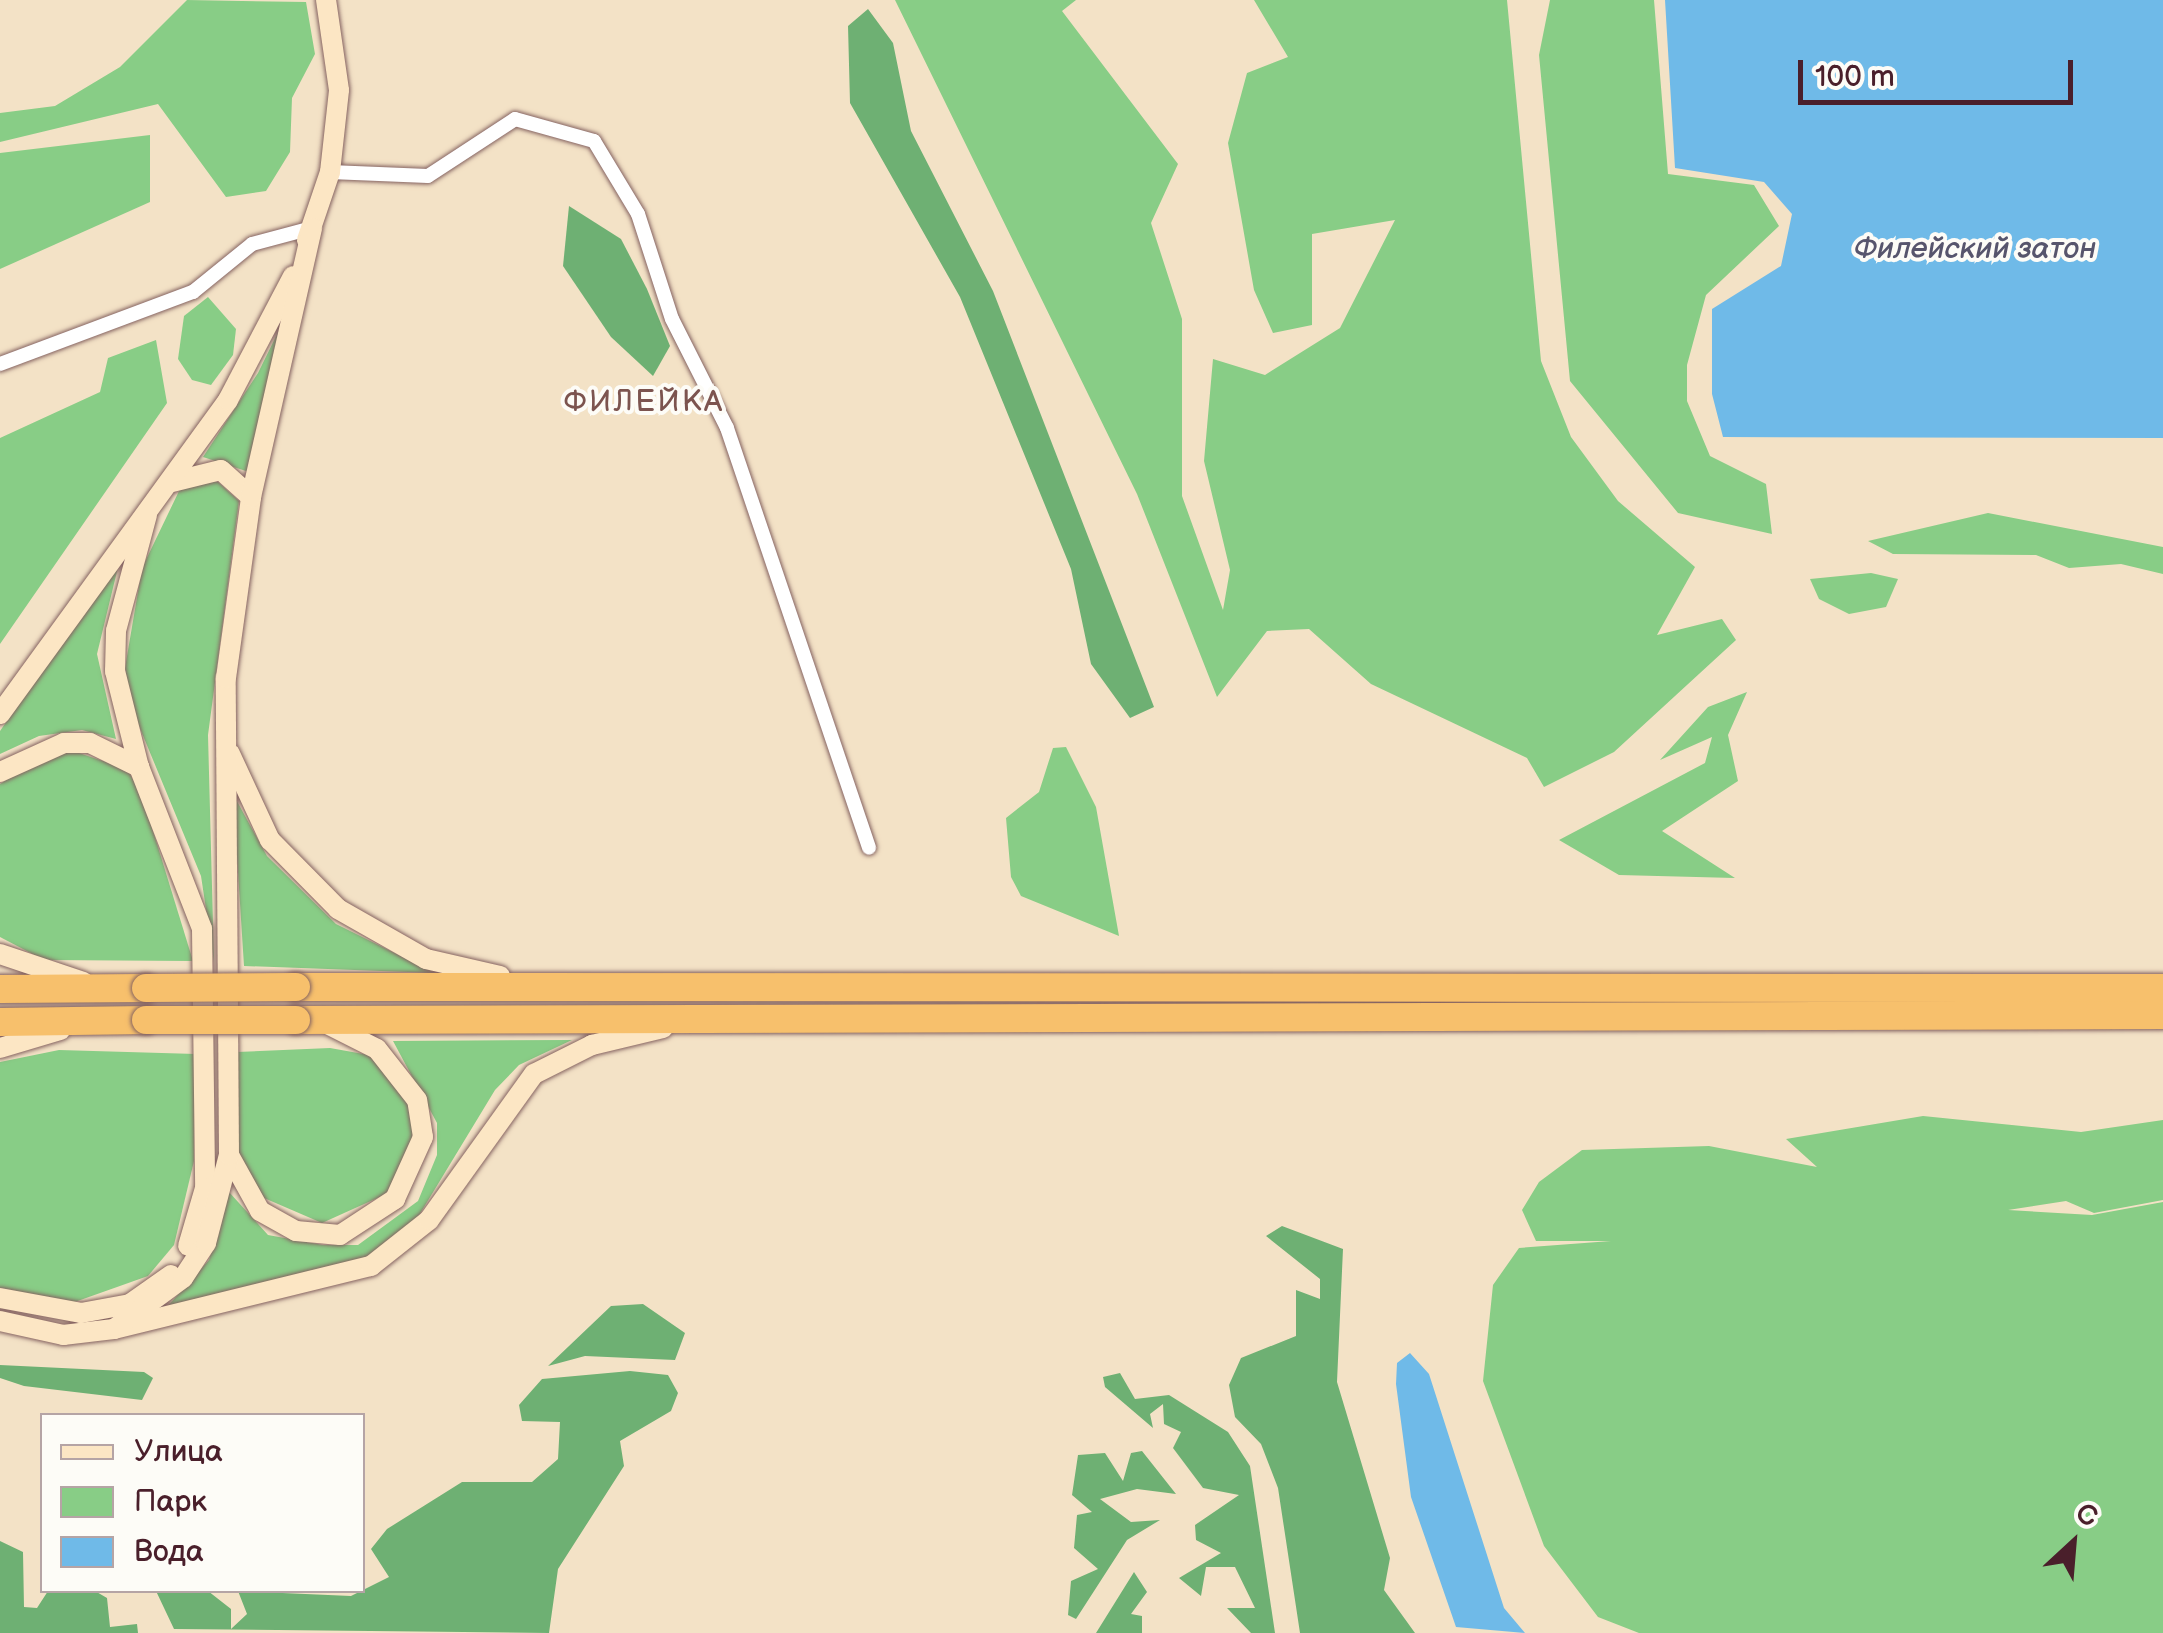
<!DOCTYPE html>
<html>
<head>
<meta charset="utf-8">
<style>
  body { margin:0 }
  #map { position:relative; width:2163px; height:1633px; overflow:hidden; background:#f3e2c6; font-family:"Balsamiq Sans",sans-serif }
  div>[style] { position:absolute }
  .green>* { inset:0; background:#88cd86 }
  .forest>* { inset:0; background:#6eb073 }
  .water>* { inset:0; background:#6fbae8 }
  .roads { filter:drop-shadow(0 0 2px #856361) drop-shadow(0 0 2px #856361) }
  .street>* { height:14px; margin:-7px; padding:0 7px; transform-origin:7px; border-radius:7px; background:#fff }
  .secondary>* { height:20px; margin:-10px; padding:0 10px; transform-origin:10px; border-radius:10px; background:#fce6c4 }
  .highway>* { height:28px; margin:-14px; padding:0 14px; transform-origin:14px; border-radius:14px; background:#f7c06c }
  .bridges { filter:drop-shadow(0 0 2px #856361) drop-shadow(0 0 2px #856361) }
  .highway-bridge>* { height:28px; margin:-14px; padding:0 14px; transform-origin:14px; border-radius:14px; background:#f7c06c }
  span { translate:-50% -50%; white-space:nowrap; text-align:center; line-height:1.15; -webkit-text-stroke:8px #fdfcf7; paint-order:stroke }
  .water-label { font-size:30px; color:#57556d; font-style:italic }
  .neighbourhood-label { font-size:30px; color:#7c544f; letter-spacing:2.5px }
  .legend { position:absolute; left:40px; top:1413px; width:325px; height:180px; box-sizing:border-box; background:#fdfcf7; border:2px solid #b5a4a5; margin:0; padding:12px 18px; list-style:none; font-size:30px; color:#4a1f2b }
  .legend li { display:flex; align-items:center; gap:20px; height:50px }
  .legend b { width:50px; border:2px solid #b5a4a5 }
  .north { position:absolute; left:2023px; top:1493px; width:100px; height:100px; -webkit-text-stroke:8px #fdfcf7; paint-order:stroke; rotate:26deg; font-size:28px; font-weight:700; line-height:40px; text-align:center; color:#4a1f2b }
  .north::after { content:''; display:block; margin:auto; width:35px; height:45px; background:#4a1f2b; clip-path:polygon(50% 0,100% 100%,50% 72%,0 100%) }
  .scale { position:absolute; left:1798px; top:60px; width:275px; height:45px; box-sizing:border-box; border:5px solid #4a1f2b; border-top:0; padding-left:12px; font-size:30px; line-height:35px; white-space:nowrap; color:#4a1f2b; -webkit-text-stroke:8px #fdfcf7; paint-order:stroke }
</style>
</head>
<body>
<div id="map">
  <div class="green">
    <div style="clip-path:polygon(187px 0,306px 2px,315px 54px,292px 98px,290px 152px,266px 191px,226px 197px,158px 104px,0 142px,0 113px,55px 106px,120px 67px)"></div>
    <div style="clip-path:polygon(895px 0,1076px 0,1062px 11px,1178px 164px,1151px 223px,1182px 319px,1182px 496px,1223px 610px,1230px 570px,1204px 461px,1213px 359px,1265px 375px,1340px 328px,1395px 220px,1312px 234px,1312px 325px,1273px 333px,1254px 290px,1228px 143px,1247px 73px,1288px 57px,1254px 0,1507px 0,1541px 361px,1571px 437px,1618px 501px,1695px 567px,1657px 635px,1722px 619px,1736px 640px,1614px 752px,1544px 787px,1527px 758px,1371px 684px,1309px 629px,1267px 631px,1217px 697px,1137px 494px)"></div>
    <div style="clip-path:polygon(1550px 0,1654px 0,1668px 174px,1754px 185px,1779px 226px,1706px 295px,1687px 365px,1687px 401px,1710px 456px,1766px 484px,1772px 534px,1678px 513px,1570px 381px,1539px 55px)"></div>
    <div style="clip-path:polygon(150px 135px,150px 202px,0 269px,0 153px)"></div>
    <div style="clip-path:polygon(208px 297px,236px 329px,233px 355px,211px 385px,192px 380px,178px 359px,184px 316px)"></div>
    <div style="clip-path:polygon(286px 316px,249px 472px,203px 457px,258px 373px)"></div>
    <div style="clip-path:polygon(156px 340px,167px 403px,0 644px,0 438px,100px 392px,108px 358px)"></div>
    <div style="clip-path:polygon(195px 482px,218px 482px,239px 501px,208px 735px,214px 962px,201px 876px,132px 709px,125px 668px,142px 568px,180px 489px)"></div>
    <div style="clip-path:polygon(1988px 513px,2163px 547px,2163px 574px,2121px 564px,2069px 568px,2036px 555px,1893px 554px,1868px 541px)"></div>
    <div style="clip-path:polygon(120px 559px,97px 654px,116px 739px,82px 730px,39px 736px,0 754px,0 731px)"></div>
    <div style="clip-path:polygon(1871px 573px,1898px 579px,1886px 607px,1849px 614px,1819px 599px,1810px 579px)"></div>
    <div style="clip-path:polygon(1747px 692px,1728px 735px,1738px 781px,1662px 831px,1735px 878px,1619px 875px,1559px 840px,1705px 763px,1712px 737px,1660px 760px,1708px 707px)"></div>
    <div style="clip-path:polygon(1066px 747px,1096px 807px,1119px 936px,1021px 896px,1011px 877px,1006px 818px,1039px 792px,1053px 748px)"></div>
    <div style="clip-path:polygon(73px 751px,127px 769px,142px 795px,193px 961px,44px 960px,0 937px,0 784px,39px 759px)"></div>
    <div style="clip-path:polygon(233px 794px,267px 856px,336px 924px,435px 973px,244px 966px)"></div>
    <div style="clip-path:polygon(572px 1040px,519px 1065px,495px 1090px,418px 1217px,361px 1264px,166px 1308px,209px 1260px,229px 1192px,268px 1235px,323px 1245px,358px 1245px,418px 1201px,437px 1155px,437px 1123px,393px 1041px)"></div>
    <div style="clip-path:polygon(330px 1048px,369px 1055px,407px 1099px,415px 1139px,393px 1191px,322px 1223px,264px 1198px,237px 1152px,237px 1052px)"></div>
    <div style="clip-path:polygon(59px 1050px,196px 1054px,194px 1161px,174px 1245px,148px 1276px,72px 1303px,0 1288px,0 1062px)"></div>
    <div style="clip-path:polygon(1923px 1116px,2081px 1132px,2163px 1120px,2163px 1200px,2094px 1213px,2066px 1201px,2008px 1210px,2092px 1215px,2163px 1202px,2163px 1633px,1639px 1633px,1598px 1617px,1544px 1546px,1483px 1381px,1493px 1285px,1519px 1248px,1611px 1241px,1536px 1241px,1522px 1210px,1539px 1182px,1582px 1150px,1709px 1146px,1817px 1167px,1786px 1139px)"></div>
  </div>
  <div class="forest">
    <div style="clip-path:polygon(868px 9px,893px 43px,911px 131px,993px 291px,1154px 707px,1130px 718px,1091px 664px,1071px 569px,960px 297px,850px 103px,848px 26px)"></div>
    <div style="clip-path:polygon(569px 206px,621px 239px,647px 289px,670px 346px,653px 376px,611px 337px,563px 266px)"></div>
    <div style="clip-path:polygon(1282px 1226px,1343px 1249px,1337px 1382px,1390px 1558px,1384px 1590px,1415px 1633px,1300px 1633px,1278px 1488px,1261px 1444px,1235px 1417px,1229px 1385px,1241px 1358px,1296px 1336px,1296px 1290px,1320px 1299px,1320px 1279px,1266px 1236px)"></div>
    <div style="clip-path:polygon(643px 1304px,685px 1333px,675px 1360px,585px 1356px,548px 1366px,611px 1306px)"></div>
    <div style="clip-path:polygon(0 1365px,144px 1372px,153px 1378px,142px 1400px,24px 1386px,0 1378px)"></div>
    <div style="clip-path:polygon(630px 1371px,668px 1375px,678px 1393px,671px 1411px,620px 1441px,624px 1466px,558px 1569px,549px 1633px,174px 1629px,156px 1591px,208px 1591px,231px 1609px,231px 1629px,247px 1614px,238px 1591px,351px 1596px,389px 1577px,371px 1549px,387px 1529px,462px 1482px,532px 1482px,558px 1459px,560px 1422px,522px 1421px,519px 1405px,542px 1379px)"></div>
    <div style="clip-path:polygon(1120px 1373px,1135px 1399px,1169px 1395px,1228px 1432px,1250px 1466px,1275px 1633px,1251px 1633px,1227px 1608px,1255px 1608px,1235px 1567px,1206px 1567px,1201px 1596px,1179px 1578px,1221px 1553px,1196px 1540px,1195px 1525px,1239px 1495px,1203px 1488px,1173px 1448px,1181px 1432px,1164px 1424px,1163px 1404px,1150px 1414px,1153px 1428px,1105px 1387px,1103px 1377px)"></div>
    <div style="clip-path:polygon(1142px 1451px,1176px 1494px,1137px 1489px,1100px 1499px,1131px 1522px,1160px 1520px,1127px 1540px,1076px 1619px,1068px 1615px,1071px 1581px,1098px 1569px,1074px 1548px,1077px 1515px,1092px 1512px,1072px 1495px,1078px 1455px,1105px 1453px,1123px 1481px,1131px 1453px)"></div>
    <div style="clip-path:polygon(0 1541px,23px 1552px,24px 1607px,37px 1608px,48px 1591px,95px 1591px,107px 1598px,110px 1627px,137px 1624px,138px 1633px,0 1633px)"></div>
    <div style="clip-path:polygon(1134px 1572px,1147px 1592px,1131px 1614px,1142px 1616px,1142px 1633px,1096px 1633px)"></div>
  </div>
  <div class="water">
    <div style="clip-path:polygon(1665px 0,2163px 0,2163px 438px,1723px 437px,1712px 394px,1712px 309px,1781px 266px,1792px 214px,1764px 182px,1675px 168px)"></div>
    <div style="clip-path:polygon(1410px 1353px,1429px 1374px,1504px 1608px,1525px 1633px,1456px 1627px,1411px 1497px,1396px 1384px,1397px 1363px)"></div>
  </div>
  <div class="roads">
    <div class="street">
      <div style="left:330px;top:172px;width:98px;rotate:2.3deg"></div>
      <div style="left:428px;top:176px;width:104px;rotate:-33.2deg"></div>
      <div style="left:515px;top:119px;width:82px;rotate:15.6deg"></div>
      <div style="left:594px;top:141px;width:85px;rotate:58.9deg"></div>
      <div style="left:638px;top:214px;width:110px;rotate:72.1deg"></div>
      <div style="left:672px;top:319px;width:122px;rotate:63.2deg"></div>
      <div style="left:727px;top:428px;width:443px;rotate:71.3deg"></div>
      <div style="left:0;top:364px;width:206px;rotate:-20.5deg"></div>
      <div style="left:193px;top:292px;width:76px;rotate:-39.1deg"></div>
      <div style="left:252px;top:244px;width:62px;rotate:-14.9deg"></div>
    </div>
    <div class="secondary">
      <div style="left:307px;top:240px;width:72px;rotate:-71.3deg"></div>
      <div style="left:330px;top:172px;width:82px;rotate:-83.7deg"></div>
      <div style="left:339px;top:90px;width:91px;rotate:-98.2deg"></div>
      <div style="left:172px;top:482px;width:50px;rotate:-13.8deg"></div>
      <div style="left:221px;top:470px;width:40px;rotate:42deg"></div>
      <div style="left:147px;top:515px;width:120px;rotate:105deg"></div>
      <div style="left:116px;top:631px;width:40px;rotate:91.4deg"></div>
      <div style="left:115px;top:671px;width:99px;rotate:76deg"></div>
      <div style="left:139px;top:767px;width:174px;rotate:68.7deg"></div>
      <div style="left:202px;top:929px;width:259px;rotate:89.3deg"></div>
      <div style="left:205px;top:1188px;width:60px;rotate:106.3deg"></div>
      <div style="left:0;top:714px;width:388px;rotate:-54deg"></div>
      <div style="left:228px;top:400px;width:140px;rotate:-62.3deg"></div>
      <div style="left:230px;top:754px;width:95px;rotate:65.1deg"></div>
      <div style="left:270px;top:840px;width:97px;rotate:45.4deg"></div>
      <div style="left:338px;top:909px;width:101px;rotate:29.6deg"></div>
      <div style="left:426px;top:959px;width:76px;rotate:12.9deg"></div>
      <div style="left:0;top:772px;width:70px;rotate:-24.4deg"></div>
      <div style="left:64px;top:743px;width:26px"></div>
      <div style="left:90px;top:743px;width:55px;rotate:26.1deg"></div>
      <div style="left:0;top:954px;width:88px;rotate:18.6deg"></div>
      <div style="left:0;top:1048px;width:63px;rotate:-16.7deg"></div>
      <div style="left:229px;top:1155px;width:64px;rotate:61deg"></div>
      <div style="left:260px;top:1211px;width:41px;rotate:29.1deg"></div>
      <div style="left:296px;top:1231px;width:44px;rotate:5.2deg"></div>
      <div style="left:340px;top:1235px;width:66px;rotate:-33.2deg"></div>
      <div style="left:395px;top:1199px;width:68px;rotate:-65.7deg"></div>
      <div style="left:423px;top:1137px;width:37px;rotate:-99deg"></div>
      <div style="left:417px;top:1100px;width:65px;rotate:-128.1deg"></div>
      <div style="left:377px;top:1049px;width:56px;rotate:-153.4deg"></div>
      <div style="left:0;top:1298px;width:82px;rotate:10.5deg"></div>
      <div style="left:81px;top:1313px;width:50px;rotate:-10.4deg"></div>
      <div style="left:130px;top:1304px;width:50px;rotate:-35.3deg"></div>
      <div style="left:0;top:1321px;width:65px;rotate:12.5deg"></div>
      <div style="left:63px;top:1335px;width:51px;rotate:-6.7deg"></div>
      <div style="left:114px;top:1329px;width:265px;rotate:-13.8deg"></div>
      <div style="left:371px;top:1266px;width:74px;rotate:-38.4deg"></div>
      <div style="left:429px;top:1220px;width:180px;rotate:-54.3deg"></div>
      <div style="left:534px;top:1074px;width:65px;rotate:-26.6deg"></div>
      <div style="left:592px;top:1045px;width:73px;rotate:-13.5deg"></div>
      <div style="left:114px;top:1329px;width:86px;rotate:-36.5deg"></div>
      <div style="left:183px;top:1278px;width:42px;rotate:-56.7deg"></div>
      <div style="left:206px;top:1243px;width:91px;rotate:-75.4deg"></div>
      <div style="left:229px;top:1155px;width:477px;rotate:-90.4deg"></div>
      <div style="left:226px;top:678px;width:183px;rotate:-82.1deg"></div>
      <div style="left:251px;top:497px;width:276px;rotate:-77.2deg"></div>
    </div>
    <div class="highway">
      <div style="left:296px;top:987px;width:1867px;rotate:0.03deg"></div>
      <div style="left:0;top:989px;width:146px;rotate:-0.4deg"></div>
      <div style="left:296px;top:1020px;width:1867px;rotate:-0.15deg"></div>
      <div style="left:0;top:1022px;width:146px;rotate:-0.8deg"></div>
    </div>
  </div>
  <div class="bridges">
    <div class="highway-bridge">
      <div style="left:146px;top:988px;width:150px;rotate:-0.4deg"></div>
      <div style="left:146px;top:1020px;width:150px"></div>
    </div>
  </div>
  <div class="water-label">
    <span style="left:1975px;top:249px">Филейский затон</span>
  </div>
  <div class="neighbourhood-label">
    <span style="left:644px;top:402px">ФИЛЕЙКА</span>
  </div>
  <ul class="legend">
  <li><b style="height:12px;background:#fce6c4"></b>Улица</li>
  <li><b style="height:28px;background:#88cd86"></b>Парк</li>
  <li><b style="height:28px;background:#6fbae8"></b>Вода</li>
  </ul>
  <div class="north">С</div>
  <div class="scale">100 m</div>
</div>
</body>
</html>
